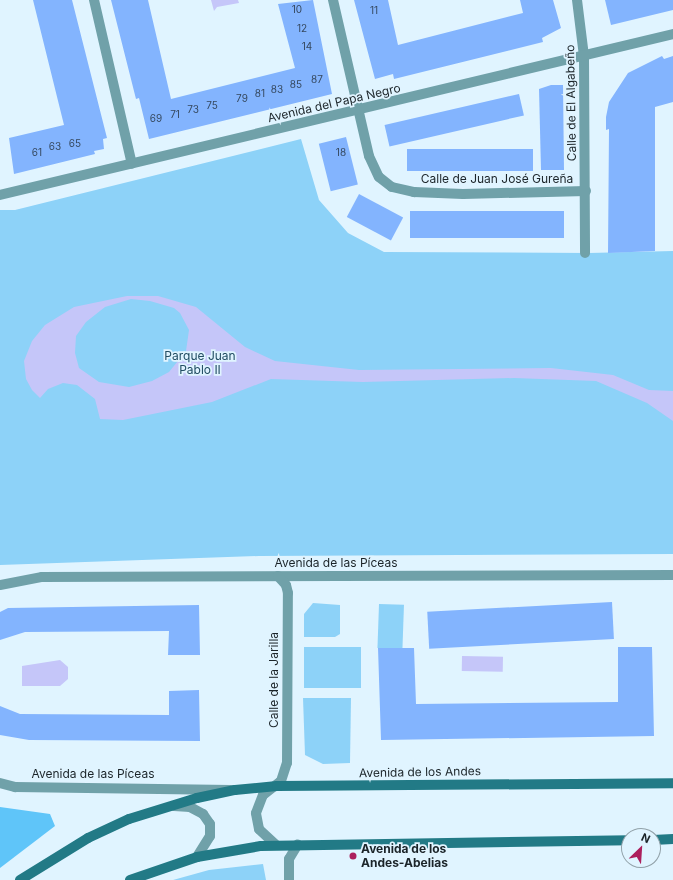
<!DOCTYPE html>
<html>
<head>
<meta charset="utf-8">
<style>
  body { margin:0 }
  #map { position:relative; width:673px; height:880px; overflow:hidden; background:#e0f4ff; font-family:Inter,sans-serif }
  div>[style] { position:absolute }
  .green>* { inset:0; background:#8dd2f8; transform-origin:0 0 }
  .forest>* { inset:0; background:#5fc5f9 }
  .water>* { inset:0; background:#c5c6f9; transform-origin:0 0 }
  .building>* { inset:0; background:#83b4fe; transform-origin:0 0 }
  .minor>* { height:10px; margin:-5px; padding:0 5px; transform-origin:5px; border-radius:5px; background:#70a1a9 }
  .secondary>* { height:10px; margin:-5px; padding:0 5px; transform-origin:5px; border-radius:5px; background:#227a86 }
  .dots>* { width:11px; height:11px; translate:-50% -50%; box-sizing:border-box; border:2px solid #e0f4ff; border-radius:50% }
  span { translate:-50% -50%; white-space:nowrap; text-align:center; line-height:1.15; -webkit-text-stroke:3.5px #e0f4ff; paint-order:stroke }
  .number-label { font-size:10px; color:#35485e }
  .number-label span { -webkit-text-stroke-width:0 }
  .street-label { font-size:12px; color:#1b2429 }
  .park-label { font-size:12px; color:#224d63 }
  .poi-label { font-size:12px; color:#1b2429; font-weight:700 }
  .left { translate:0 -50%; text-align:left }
  .north { position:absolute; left:621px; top:828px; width:40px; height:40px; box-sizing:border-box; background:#e0f4ff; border:1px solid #91a1a9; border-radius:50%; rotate:25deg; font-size:11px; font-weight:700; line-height:16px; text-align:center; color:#1b2429 }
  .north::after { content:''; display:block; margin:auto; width:14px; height:18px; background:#ac1f5d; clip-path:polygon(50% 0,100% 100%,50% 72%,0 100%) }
</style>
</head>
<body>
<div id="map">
  <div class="green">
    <div style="clip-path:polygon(301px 139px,319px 200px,348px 233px,384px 252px,589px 253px,673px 251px,673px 554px,259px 556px,0 565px,0 210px,15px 210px)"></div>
    <div style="clip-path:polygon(313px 603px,340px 605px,340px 634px,335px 637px,304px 637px,304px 614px)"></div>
    <div style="left:379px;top:604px;width:25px;height:44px;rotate:2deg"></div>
    <div style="left:361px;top:647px;width:41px;height:57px;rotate:90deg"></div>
    <div style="clip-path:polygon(303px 698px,351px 698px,350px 763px,323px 764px,305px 755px)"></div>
    <div style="clip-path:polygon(263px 864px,266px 880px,173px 880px,209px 870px)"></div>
  </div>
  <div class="forest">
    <div style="clip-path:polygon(0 807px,50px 814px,55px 826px,0 868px)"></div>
  </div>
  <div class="water">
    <div style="clip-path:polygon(211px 0,238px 0,239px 3px,217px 7px,214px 11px)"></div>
    <div style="clip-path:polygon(evenodd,127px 296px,158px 296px,196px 307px,245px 347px,275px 361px,359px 370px,551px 368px,613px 375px,649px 390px,673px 391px,673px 421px,647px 403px,596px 381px,514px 378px,363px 382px,271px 379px,212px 402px,123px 420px,100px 419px,95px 399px,77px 385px,63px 383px,48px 389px,40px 398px,32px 390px,26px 379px,24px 361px,32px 341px,45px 325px,74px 307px,127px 296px,131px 299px,150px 301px,174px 308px,180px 313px,189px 330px,186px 351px,169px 372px,152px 381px,129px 387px,99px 382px,79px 368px,75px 353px,76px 336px,86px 322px,105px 307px,131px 299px)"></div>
    <div style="left:462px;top:656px;width:41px;height:15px;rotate:1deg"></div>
    <div style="clip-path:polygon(60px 660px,68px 667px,68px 679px,60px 686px,22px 686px,22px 666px)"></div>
  </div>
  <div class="building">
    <div style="clip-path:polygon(33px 0,72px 0,107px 138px,103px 139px,104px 149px,94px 151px,95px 154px,14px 174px,9px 138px,64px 125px)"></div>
    <div style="clip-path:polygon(111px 0,148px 0,171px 99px,295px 68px,278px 4px,313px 0,332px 94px,149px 139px,139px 98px,136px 99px)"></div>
    <div style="clip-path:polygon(354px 0,388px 0,398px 45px,523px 13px,520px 0,553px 0,561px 28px,542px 38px,543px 42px,394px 79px,393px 74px,375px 79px)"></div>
    <div style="clip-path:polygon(605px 0,673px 0,673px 10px,611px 25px)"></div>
    <div style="clip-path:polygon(662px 56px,664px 59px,673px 56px,673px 102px,655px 107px,655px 251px,608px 253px,609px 129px,606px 130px,606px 117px,609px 102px,628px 73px)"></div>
    <div style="clip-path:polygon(551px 85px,563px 85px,564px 170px,541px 170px,539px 89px)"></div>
    <div style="left:519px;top:94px;width:22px;height:138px;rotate:77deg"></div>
    <div style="left:346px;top:137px;width:49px;height:28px;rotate:76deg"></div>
    <div style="left:407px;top:149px;width:126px;height:22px"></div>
    <div style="left:359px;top:194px;width:50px;height:26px;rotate:28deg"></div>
    <div style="left:564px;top:211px;width:27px;height:154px;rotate:90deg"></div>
    <div style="left:612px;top:602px;width:37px;height:185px;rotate:87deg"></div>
    <div style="clip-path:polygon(199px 605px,200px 655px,168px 655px,169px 631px,25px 632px,0 640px,0 612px,8px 608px)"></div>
    <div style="clip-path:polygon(618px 647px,652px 647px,654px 736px,381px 740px,378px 648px,414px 648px,416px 704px,618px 702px)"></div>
    <div style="clip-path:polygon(199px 690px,200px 741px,29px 740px,0 735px,0 706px,20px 714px,169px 715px,169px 691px)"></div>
  </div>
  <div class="minor">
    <div style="left:94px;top:0;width:168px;rotate:77deg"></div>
    <div style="left:333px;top:0;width:160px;rotate:77deg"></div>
    <div style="left:369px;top:156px;width:23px;rotate:65deg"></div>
    <div style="left:379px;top:177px;width:16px;rotate:38deg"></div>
    <div style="left:392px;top:187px;width:23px;rotate:13deg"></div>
    <div style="left:414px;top:192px;width:49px;rotate:2.3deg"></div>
    <div style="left:463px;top:194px;width:123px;rotate:-1.4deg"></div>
    <div style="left:577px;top:0;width:56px;rotate:82.9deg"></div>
    <div style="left:584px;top:56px;width:197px;rotate:89.7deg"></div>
    <div style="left:0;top:195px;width:692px;rotate:-13.45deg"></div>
    <div style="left:0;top:585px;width:43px;rotate:-10.8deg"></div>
    <div style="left:42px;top:577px;width:631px;rotate:-0.18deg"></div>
    <div style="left:0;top:783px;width:16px;rotate:15deg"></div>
    <div style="left:15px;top:787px;width:216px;rotate:0.8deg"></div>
    <div style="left:174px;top:806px;width:16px;rotate:4deg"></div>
    <div style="left:190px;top:807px;width:15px;rotate:28deg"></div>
    <div style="left:203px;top:814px;width:12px;rotate:55deg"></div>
    <div style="left:210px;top:824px;width:12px;rotate:90deg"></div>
    <div style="left:210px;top:836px;width:25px;rotate:122deg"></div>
    <div style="left:276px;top:845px;width:23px;rotate:-137deg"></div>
    <div style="left:259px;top:829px;width:16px;rotate:-101deg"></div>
    <div style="left:256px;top:813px;width:19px;rotate:-69deg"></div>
    <div style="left:263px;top:795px;width:23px;rotate:-38deg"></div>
    <div style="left:281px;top:781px;width:19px;rotate:-72deg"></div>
    <div style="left:287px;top:763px;width:170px;rotate:-89.7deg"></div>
    <div style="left:288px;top:593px;width:8px;rotate:-104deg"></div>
    <div style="left:286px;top:585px;width:12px;rotate:-132deg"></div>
    <div style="left:289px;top:880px;width:21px;rotate:-90deg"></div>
    <div style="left:289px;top:859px;width:17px;rotate:-59deg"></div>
  </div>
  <div class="secondary">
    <div style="left:653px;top:840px;width:20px;rotate:-3deg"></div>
    <div style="left:20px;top:880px;width:80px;rotate:-31.7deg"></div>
    <div style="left:88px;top:838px;width:45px;rotate:-24.9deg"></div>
    <div style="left:129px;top:819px;width:71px;rotate:-17.2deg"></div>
    <div style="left:197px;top:798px;width:39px;rotate:-12deg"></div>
    <div style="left:235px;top:790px;width:42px;rotate:-5.4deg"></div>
    <div style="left:277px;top:786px;width:396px;rotate:-0.4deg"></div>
    <div style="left:130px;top:880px;width:71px;rotate:-18.9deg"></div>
    <div style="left:197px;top:857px;width:65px;rotate:-9.8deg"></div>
    <div style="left:261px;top:846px;width:368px;rotate:-0.9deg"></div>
  </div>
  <div class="dots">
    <div style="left:353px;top:856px;background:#ac1f5d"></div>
  </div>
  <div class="number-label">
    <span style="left:297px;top:10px">10</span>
    <span style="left:374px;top:11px">11</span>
    <span style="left:302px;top:29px">12</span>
    <span style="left:307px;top:47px">14</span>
    <span style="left:317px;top:80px">87</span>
    <span style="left:296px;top:85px">85</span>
    <span style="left:277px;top:90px">83</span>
    <span style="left:260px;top:94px">81</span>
    <span style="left:242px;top:99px">79</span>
    <span style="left:212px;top:106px">75</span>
    <span style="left:193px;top:110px">73</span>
    <span style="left:175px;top:115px">71</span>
    <span style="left:156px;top:119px">69</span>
    <span style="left:75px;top:144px">65</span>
    <span style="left:55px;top:147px">63</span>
    <span style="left:37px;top:153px">61</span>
    <span style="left:341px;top:153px">18</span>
  </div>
  <div class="street-label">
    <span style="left:334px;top:103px;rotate:-13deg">Avenida del Papa Negro</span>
    <span style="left:571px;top:103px;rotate:-91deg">Calle de El Algabeño</span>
    <span style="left:497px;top:179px">Calle de Juan José Gureña</span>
    <span style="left:336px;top:563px">Avenida de las Píceas</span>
    <span style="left:274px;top:680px;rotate:-90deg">Calle de la Jarilla</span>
    <span style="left:420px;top:772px;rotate:-1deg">Avenida de los Andes</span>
    <span style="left:93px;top:774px">Avenida de las Píceas</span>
  </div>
  <div class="park-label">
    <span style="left:200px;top:363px">Parque Juan<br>Pablo II</span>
  </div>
  <div class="poi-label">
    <span class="left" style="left:361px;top:856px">Avenida de los<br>Andes-Abelias</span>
  </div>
  <div class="north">N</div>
</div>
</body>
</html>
